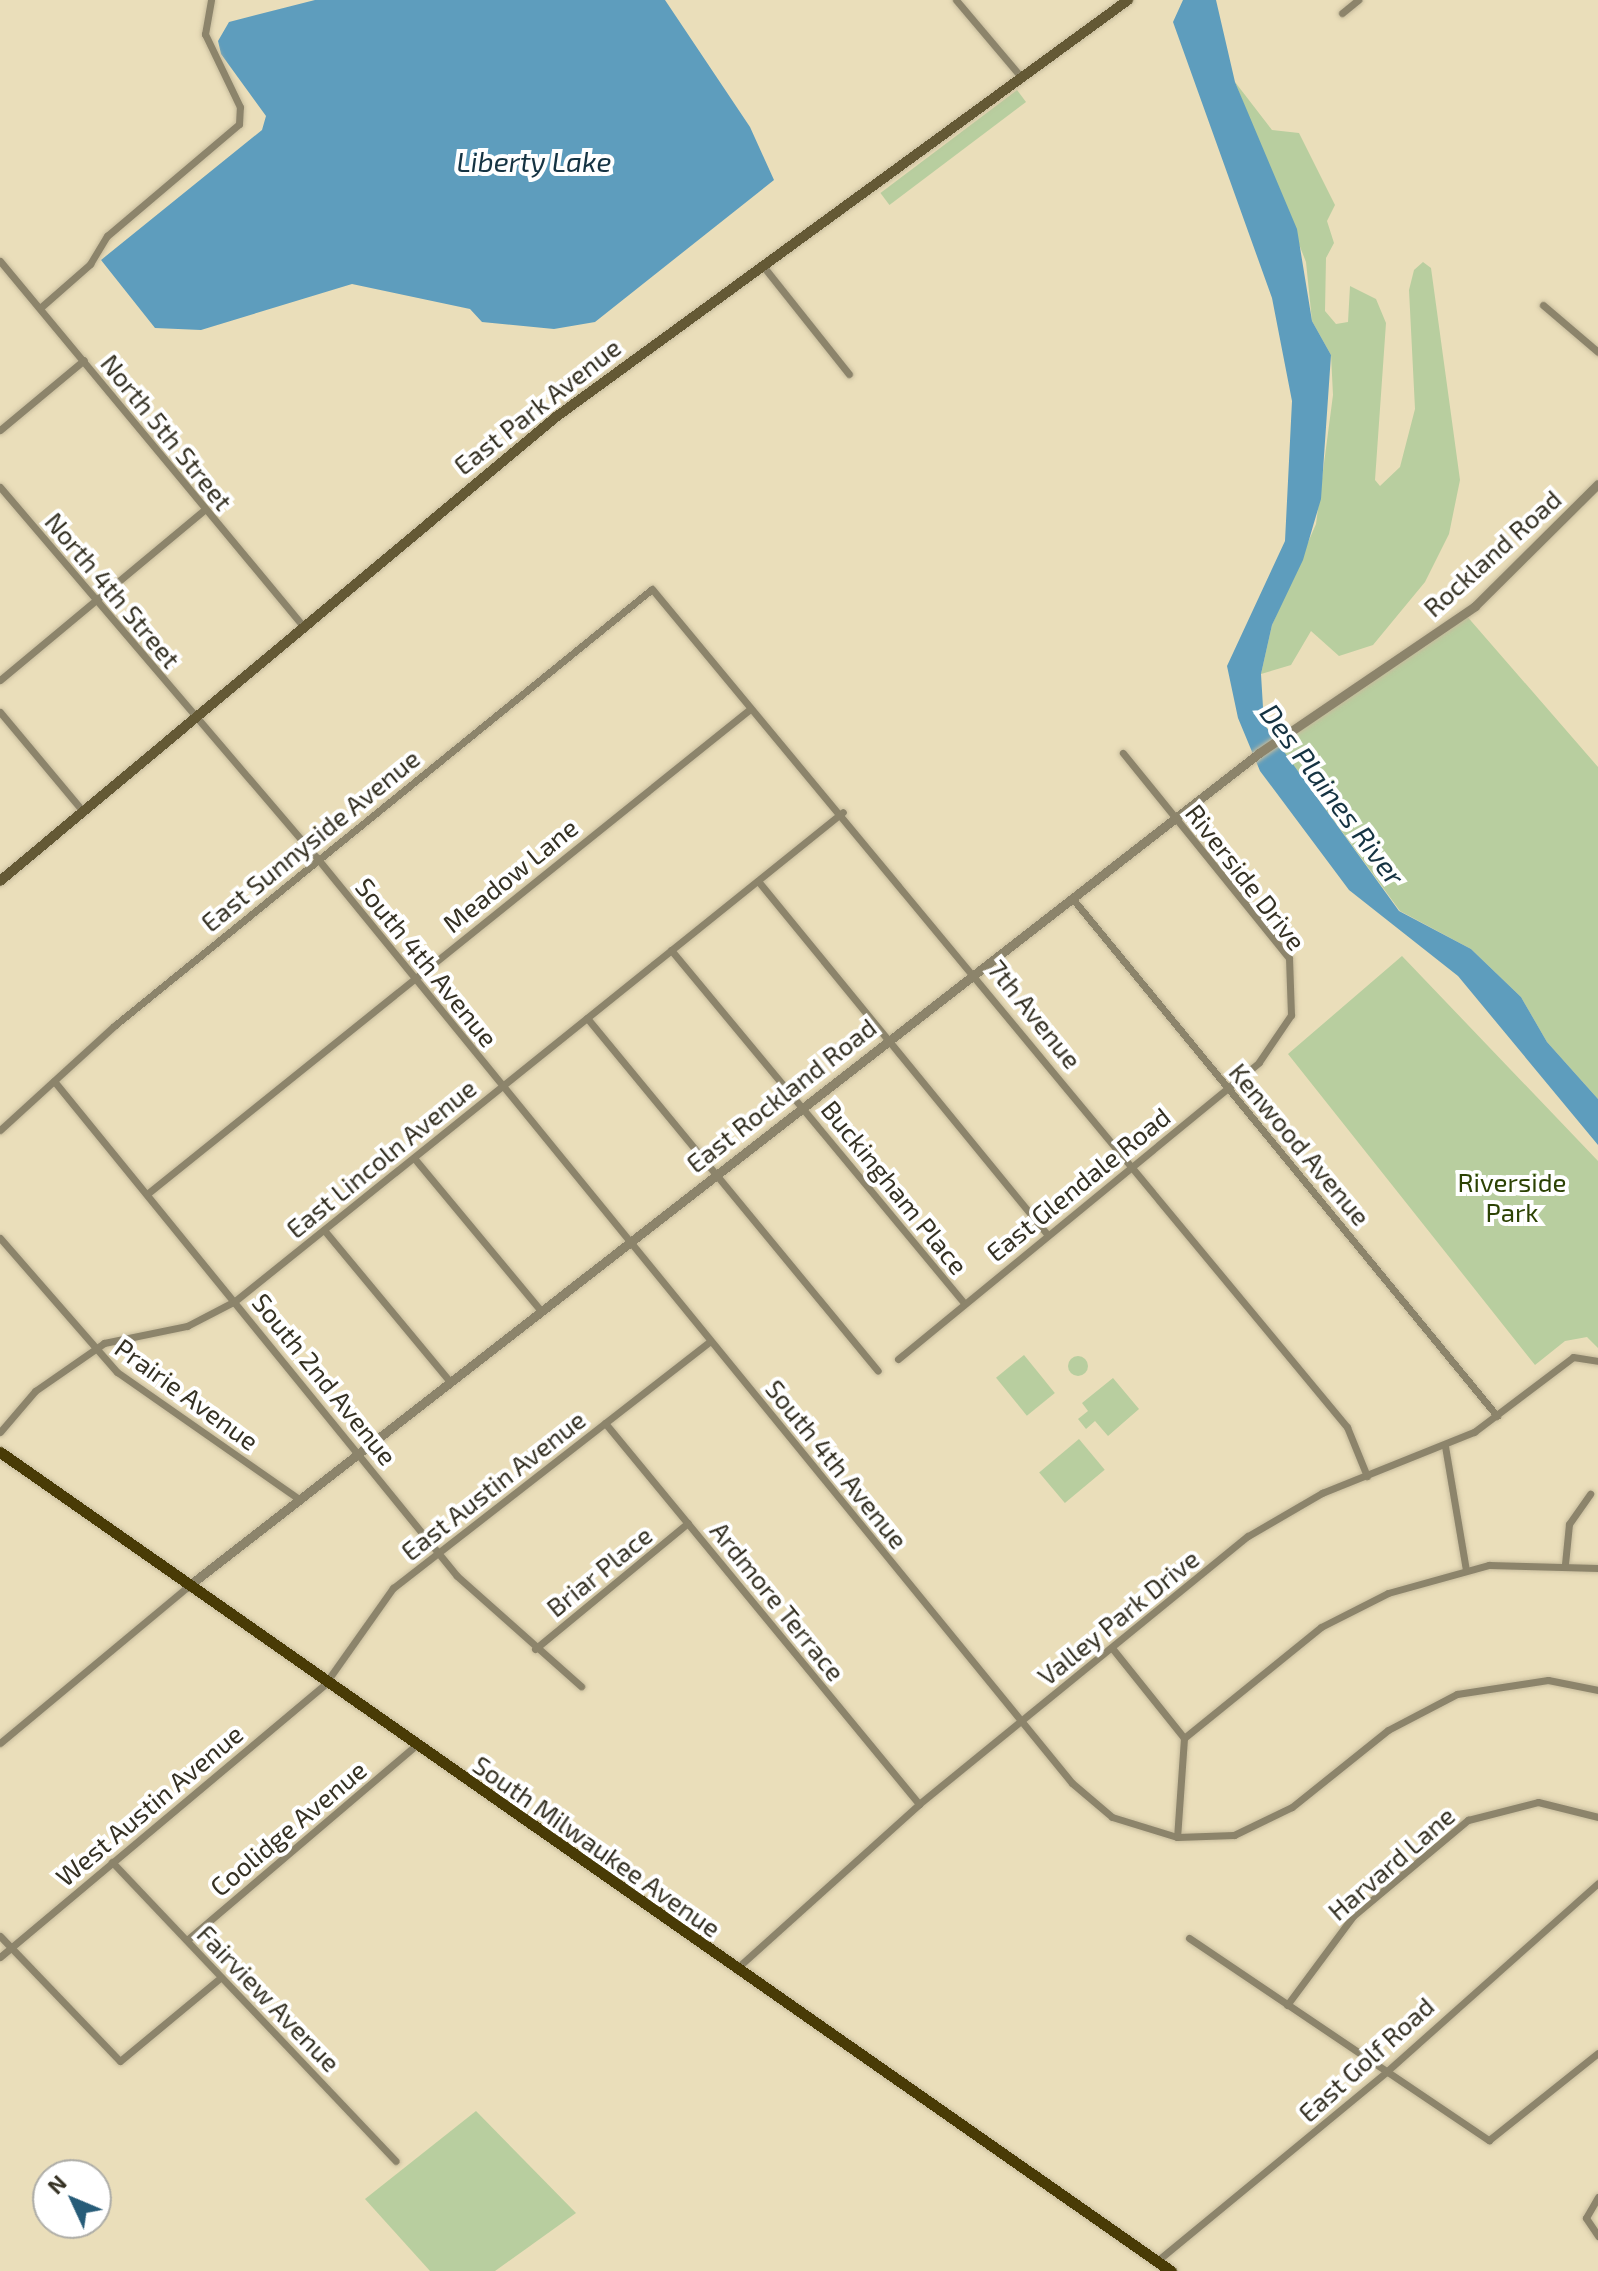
<!DOCTYPE html>
<html>
<head>
<meta charset="utf-8">
<style>
  body { margin:0 }
  #map { position:relative; width:1598px; height:2271px; overflow:hidden; background:#eadeba; font-family:"Exo 2",sans-serif }
  div>[style] { position:absolute }
  .green>* { inset:0; background:#b8ce9f; transform-origin:0 0 }
  .round { border-radius:50% }
  .water>* { inset:0; background:#5e9dbd }
  .roads { filter:drop-shadow(0 0 2px #c6bb9c) drop-shadow(0 0 2px #c6bb9c) }
  .minor>* { height:7px; margin:-3.5px; padding:0 3.5px; transform-origin:3.5px; border-radius:3.5px; background:#8c846b }
  .tertiary>* { height:9px; margin:-4.5px; padding:0 4.5px; transform-origin:4.5px; border-radius:4.5px; background:#8c846b }
  .secondary>* { height:10px; margin:-5px; padding:0 5px; transform-origin:5px; border-radius:5px; background:#645935 }
  .primary>* { height:11px; margin:-5.5px; padding:0 5.5px; transform-origin:5.5px; border-radius:5.5px; background:#493b06 }
  span { translate:-50% -50%; white-space:nowrap; text-align:center; line-height:1.15; -webkit-text-stroke:8px #fff; paint-order:stroke }
  .street-label { font-size:26px; color:#353123 }
  .park-label { font-size:26px; color:#2c4203 }
  .water-label { font-size:28px; color:#153342; font-style:italic }
  .north { position:absolute; left:32px; top:2159px; width:80px; height:80px; box-sizing:border-box; background:#fff; border:2px solid #aeada7; border-radius:50%; rotate:314deg; font-size:22px; font-weight:700; line-height:32px; text-align:center; color:#353123 }
  .north::after { content:''; display:block; margin:auto; width:28px; height:36px; background:#275c78; clip-path:polygon(50% 0,100% 100%,50% 72%,0 100%) }
</style>
</head>
<body>
<div id="map">
  <div class="green">
    <div style="clip-path:polygon(1235px 82px,1272px 130px,1299px 133px,1335px 205px,1327px 221px,1334px 243px,1326px 258px,1325px 311px,1336px 324px,1348px 322px,1350px 286px,1376px 299px,1386px 323px,1375px 480px,1380px 486px,1400px 467px,1415px 409px,1409px 290px,1414px 270px,1423px 262px,1431px 268px,1460px 480px,1449px 534px,1425px 582px,1373px 645px,1339px 656px,1311px 631px,1291px 665px,1261px 674px,1272px 625px,1316px 524px,1333px 395px,1331px 355px,1312px 321px,1306px 262px)"></div>
    <div style="left:1017px;top:90px;width:15px;height:171px;rotate:53deg"></div>
    <div style="clip-path:polygon(1465px 614px,1598px 767px,1598px 1099px,1547px 1042px,1521px 997px,1471px 949px,1400px 911px,1276px 741px)"></div>
    <div style="clip-path:polygon(1402px 956px,1598px 1161px,1598px 1348px,1587px 1337px,1565px 1341px,1535px 1365px,1288px 1054px)"></div>
    <div style="left:1024px;top:1355px;width:49px;height:36px;rotate:51deg"></div>
    <div class="round" style="left:1068px;top:1356px;width:20px;height:20px"></div>
    <div style="clip-path:polygon(1113px 1378px,1139px 1409px,1108px 1436px,1095px 1421px,1086px 1429px,1078px 1419px,1088px 1411px,1082px 1403px)"></div>
    <div style="left:1079px;top:1439px;width:40px;height:52px;rotate:50deg"></div>
    <div style="clip-path:polygon(476px 2111px,576px 2213px,495px 2271px,430px 2271px,365px 2199px)"></div>
  </div>
  <div class="water">
    <div style="clip-path:polygon(315px 0,665px 0,750px 127px,774px 180px,595px 322px,554px 329px,482px 322px,470px 309px,352px 284px,201px 330px,155px 328px,101px 260px,262px 130px,266px 116px,221px 54px,218px 41px,229px 22px)"></div>
    <div style="clip-path:polygon(1183px 0,1216px 0,1235px 82px,1297px 229px,1312px 321px,1331px 355px,1321px 499px,1303px 560px,1272px 625px,1261px 674px,1264px 724px,1399px 911px,1471px 949px,1521px 997px,1547px 1042px,1598px 1099px,1598px 1145px,1458px 976px,1349px 890px,1260px 771px,1238px 718px,1227px 666px,1285px 541px,1292px 401px,1272px 298px,1173px 22px)"></div>
  </div>
  <div class="roads">
    <div class="minor">
      <div style="left:956px;top:0;width:101px;rotate:49.8deg"></div>
      <div style="left:1342px;top:13px;width:21px;rotate:-39deg"></div>
      <div style="left:0;top:261px;width:476px;rotate:50.3deg"></div>
      <div style="left:763px;top:266px;width:138px;rotate:51.5deg"></div>
      <div style="left:1543px;top:305px;width:72px;rotate:40.5deg"></div>
      <div style="left:40px;top:308px;width:67px;rotate:-41.3deg"></div>
      <div style="left:90px;top:264px;width:33px;rotate:-59deg"></div>
      <div style="left:107px;top:236px;width:173px;rotate:-40.3deg"></div>
      <div style="left:239px;top:124px;width:17px;rotate:-87deg"></div>
      <div style="left:240px;top:107px;width:81px;rotate:-115.6deg"></div>
      <div style="left:205px;top:34px;width:35px;rotate:-80deg"></div>
      <div style="left:0;top:430px;width:109px;rotate:-39.8deg"></div>
      <div style="left:0;top:487px;width:488px;rotate:49.5deg"></div>
      <div style="left:317px;top:858px;width:1194px;rotate:50.78deg"></div>
      <div style="left:1072px;top:1783px;width:52px;rotate:40.4deg"></div>
      <div style="left:1112px;top:1817px;width:68px;rotate:17.1deg"></div>
      <div style="left:1177px;top:1837px;width:57px;rotate:-2deg"></div>
      <div style="left:1234px;top:1835px;width:64px;rotate:-25.8deg"></div>
      <div style="left:1292px;top:1807px;width:123px;rotate:-38.7deg"></div>
      <div style="left:1388px;top:1730px;width:78px;rotate:-27.6deg"></div>
      <div style="left:1457px;top:1694px;width:92px;rotate:-8.7deg"></div>
      <div style="left:1548px;top:1680px;width:51px;rotate:11.3deg"></div>
      <div style="left:0;top:680px;width:266px;rotate:-39.8deg"></div>
      <div style="left:0;top:712px;width:128px;rotate:50.1deg"></div>
      <div style="left:758px;top:881px;width:456px;rotate:50.7deg"></div>
      <div style="left:1072px;top:898px;width:670px;rotate:50.63deg"></div>
      <div style="left:671px;top:950px;width:457px;rotate:50.3deg"></div>
      <div style="left:587px;top:1018px;width:457px;rotate:50.5deg"></div>
      <div style="left:54px;top:1081px;width:638px;rotate:50.85deg"></div>
      <div style="left:457px;top:1576px;width:166px;rotate:41.6deg"></div>
      <div style="left:0;top:1130px;width:154px;rotate:-42.4deg"></div>
      <div style="left:114px;top:1026px;width:693px;rotate:-39.09deg"></div>
      <div style="left:652px;top:589px;width:1089px;rotate:50.33deg"></div>
      <div style="left:1347px;top:1427px;width:53px;rotate:67.8deg"></div>
      <div style="left:414px;top:1158px;width:199px;rotate:50.3deg"></div>
      <div style="left:147px;top:1194px;width:774px;rotate:-38.81deg"></div>
      <div style="left:324px;top:1230px;width:197px;rotate:50.3deg"></div>
      <div style="left:0;top:1238px;width:178px;rotate:48.9deg"></div>
      <div style="left:117px;top:1372px;width:222px;rotate:34.9deg"></div>
      <div style="left:898px;top:1359px;width:467px;rotate:-39.4deg"></div>
      <div style="left:1259px;top:1062px;width:57px;rotate:-55.8deg"></div>
      <div style="left:1291px;top:1015px;width:57px;rotate:-92deg"></div>
      <div style="left:1289px;top:958px;width:264px;rotate:-129deg"></div>
      <div style="left:605px;top:1423px;width:494px;rotate:50.5deg"></div>
      <div style="left:0;top:1432px;width:54px;rotate:-49.5deg"></div>
      <div style="left:35px;top:1391px;width:84px;rotate:-34.8deg"></div>
      <div style="left:104px;top:1343px;width:85px;rotate:-11.6deg"></div>
      <div style="left:187px;top:1326px;width:54px;rotate:-27.5deg"></div>
      <div style="left:235px;top:1301px;width:780px;rotate:-38.81deg"></div>
      <div style="left:1445px;top:1446px;width:126px;rotate:80.4deg"></div>
      <div style="left:1565px;top:1564px;width:40px;rotate:-84.3deg"></div>
      <div style="left:1569px;top:1524px;width:37px;rotate:-55deg"></div>
      <div style="left:1112px;top:1648px;width:115px;rotate:51.3deg"></div>
      <div style="left:1184px;top:1738px;width:99px;rotate:94deg"></div>
      <div style="left:535px;top:1649px;width:198px;rotate:-39.5deg"></div>
      <div style="left:1184px;top:1738px;width:176px;rotate:-39deg"></div>
      <div style="left:1321px;top:1627px;width:75px;rotate:-26.9deg"></div>
      <div style="left:1388px;top:1593px;width:105px;rotate:-15.5deg"></div>
      <div style="left:1489px;top:1565px;width:109px;rotate:1.6deg"></div>
      <div style="left:0;top:1743px;width:244px;rotate:-39.8deg"></div>
      <div style="left:112px;top:1862px;width:412px;rotate:46.5deg"></div>
      <div style="left:0;top:1936px;width:173px;rotate:46.2deg"></div>
      <div style="left:120px;top:2061px;width:131px;rotate:-39.7deg"></div>
      <div style="left:1189px;top:1938px;width:362px;rotate:34deg"></div>
      <div style="left:187px;top:1940px;width:299px;rotate:-40.4deg"></div>
      <div style="left:0;top:1957px;width:424px;rotate:-40deg"></div>
      <div style="left:325px;top:1684px;width:118px;rotate:-54.7deg"></div>
      <div style="left:393px;top:1588px;width:402px;rotate:-37.9deg"></div>
      <div style="left:736px;top:1969px;width:246px;rotate:-42deg"></div>
      <div style="left:919px;top:1804px;width:424px;rotate:-39.2deg"></div>
      <div style="left:1248px;top:1536px;width:86px;rotate:-30.2deg"></div>
      <div style="left:1322px;top:1493px;width:164px;rotate:-21.9deg"></div>
      <div style="left:1474px;top:1432px;width:124px;rotate:-37.1deg"></div>
      <div style="left:1573px;top:1357px;width:25px;rotate:9deg"></div>
      <div style="left:1287px;top:2005px;width:111px;rotate:-53.4deg"></div>
      <div style="left:1353px;top:1916px;width:150px;rotate:-39.9deg"></div>
      <div style="left:1468px;top:1820px;width:72px;rotate:-14.4deg"></div>
      <div style="left:1538px;top:1802px;width:62px;rotate:14deg"></div>
      <div style="left:1489px;top:2140px;width:139px;rotate:-38.6deg"></div>
      <div style="left:1598px;top:2197px;width:24px;rotate:120deg"></div>
      <div style="left:1586px;top:2218px;width:22px;rotate:56deg"></div>
      <div style="left:1157px;top:2261px;width:297px;rotate:-39.5deg"></div>
      <div style="left:1386px;top:2072px;width:284px;rotate:-41.7deg"></div>
    </div>
    <div class="tertiary">
      <div style="left:187px;top:1587px;width:1358px;rotate:-37.88deg"></div>
      <div style="left:1259px;top:753px;width:261px;rotate:-34.2deg"></div>
      <div style="left:1475px;top:606px;width:173px;rotate:-44.8deg"></div>
    </div>
    <div class="secondary">
      <div style="left:0;top:881px;width:724px;rotate:-39.85deg"></div>
      <div style="left:556px;top:417px;width:708px;rotate:-36.09deg"></div>
    </div>
    <div class="primary">
      <div style="left:0;top:1452px;width:1429px;rotate:34.97deg"></div>
    </div>
  </div>
  <div class="street-label">
    <span style="left:537px;top:406px;rotate:-38deg">East Park Avenue</span>
    <span style="left:167px;top:432px;rotate:51deg">North 5th Street</span>
    <span style="left:1492px;top:553px;rotate:-42deg">Rockland Road</span>
    <span style="left:113px;top:590px;rotate:50deg">North 4th Street</span>
    <span style="left:310px;top:840px;rotate:-39deg">East Sunnyside Avenue</span>
    <span style="left:510px;top:875px;rotate:-39deg">Meadow Lane</span>
    <span style="left:1246px;top:877px;rotate:52deg">Riverside Drive</span>
    <span style="left:427px;top:962px;rotate:51deg">South 4th Avenue</span>
    <span style="left:1035px;top:1014px;rotate:51deg">7th Avenue</span>
    <span style="left:781px;top:1095px;rotate:-38deg">East Rockland Road</span>
    <span style="left:1300px;top:1144px;rotate:50deg">Kenwood Avenue</span>
    <span style="left:381px;top:1158px;rotate:-39deg">East Lincoln Avenue</span>
    <span style="left:1078px;top:1184px;rotate:-39deg">East Glendale Road</span>
    <span style="left:895px;top:1187px;rotate:51deg">Buckingham Place</span>
    <span style="left:325px;top:1379px;rotate:51deg">South 2nd Avenue</span>
    <span style="left:187px;top:1394px;rotate:36deg">Prairie Avenue</span>
    <span style="left:837px;top:1464px;rotate:51deg">South 4th Avenue</span>
    <span style="left:493px;top:1485px;rotate:-38deg">East Austin Avenue</span>
    <span style="left:599px;top:1571px;rotate:-39deg">Briar Place</span>
    <span style="left:778px;top:1601px;rotate:51deg">Ardmore Terrace</span>
    <span style="left:1118px;top:1617px;rotate:-39deg">Valley Park Drive</span>
    <span style="left:149px;top:1805px;rotate:-40deg">West Austin Avenue</span>
    <span style="left:288px;top:1828px;rotate:-40deg">Coolidge Avenue</span>
    <span style="left:597px;top:1846px;rotate:35deg">South Milwaukee Avenue</span>
    <span style="left:1391px;top:1863px;rotate:-41deg">Harvard Lane</span>
    <span style="left:269px;top:1998px;rotate:46deg">Fairview Avenue</span>
    <span style="left:1366px;top:2059px;rotate:-42deg">East Golf Road</span>
  </div>
  <div class="park-label">
    <span style="left:1512px;top:1197px">Riverside<br>Park</span>
  </div>
  <div class="water-label">
    <span style="left:534px;top:161px">Liberty Lake</span>
    <span style="left:1333px;top:794px;rotate:53deg">Des Plaines River</span>
  </div>
  <div class="north">N</div>
</div>
</body>
</html>
